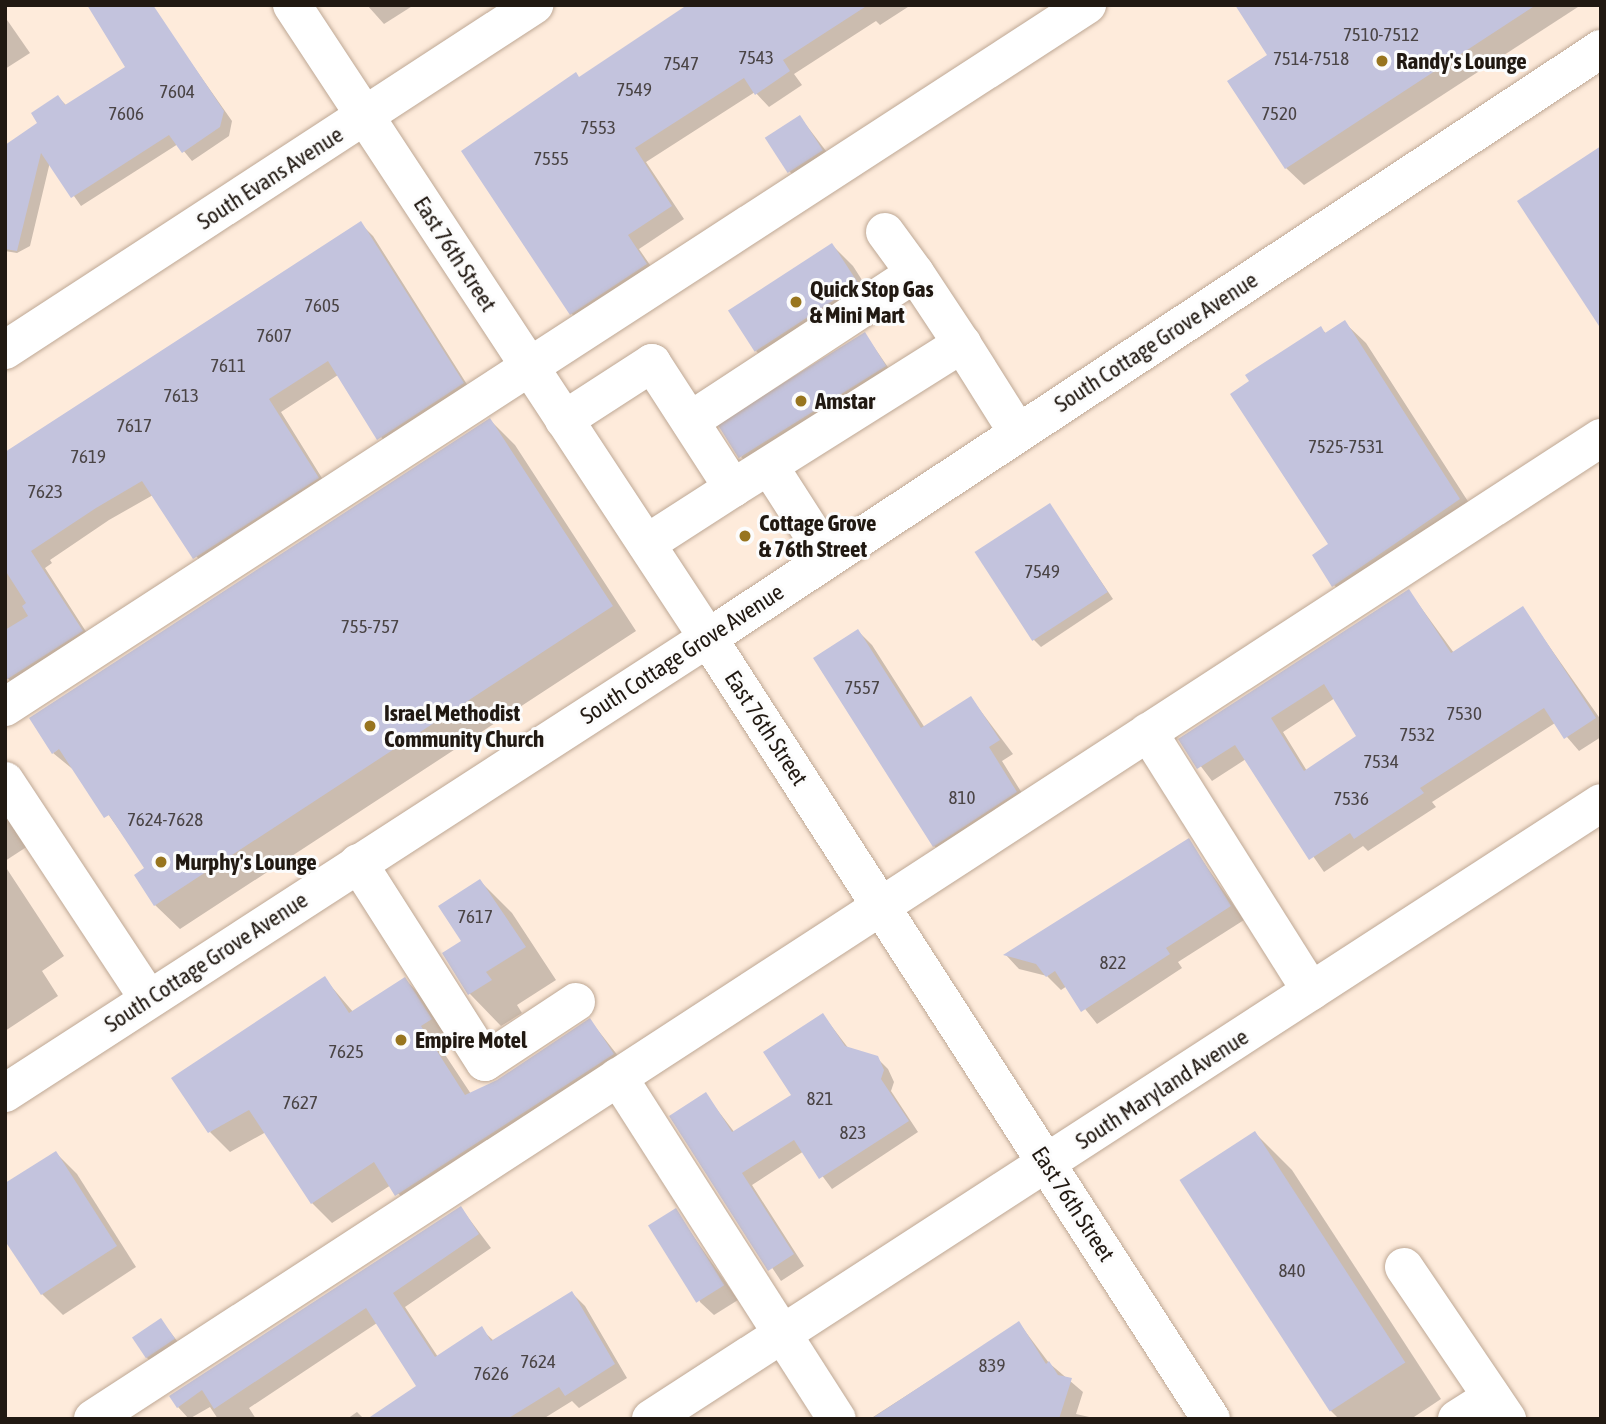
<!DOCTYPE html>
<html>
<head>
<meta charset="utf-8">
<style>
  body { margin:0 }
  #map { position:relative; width:1606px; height:1424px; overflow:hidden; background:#feebdb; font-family:"Asap Condensed",sans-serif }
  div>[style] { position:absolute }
  .shadow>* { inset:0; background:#0003 }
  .building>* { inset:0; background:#c3c3dd; transform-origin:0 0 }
  .roads { filter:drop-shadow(0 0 2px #bea895) drop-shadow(0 0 2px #bea895) }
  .minor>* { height:38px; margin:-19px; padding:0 19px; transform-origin:19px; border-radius:19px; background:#fff }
  .major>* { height:38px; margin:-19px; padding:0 19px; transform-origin:19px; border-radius:19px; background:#fff }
  .dots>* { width:19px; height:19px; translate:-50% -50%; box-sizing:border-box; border:4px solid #fcfcfc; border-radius:50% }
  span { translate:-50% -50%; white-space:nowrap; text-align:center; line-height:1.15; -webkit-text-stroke:6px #fcfcfc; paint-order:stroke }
  .number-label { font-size:19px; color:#4a4445 }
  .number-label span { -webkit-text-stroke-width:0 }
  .poi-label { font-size:23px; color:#211912; font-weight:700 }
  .left { translate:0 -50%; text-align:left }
  .street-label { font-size:23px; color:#211912 }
  .frame { position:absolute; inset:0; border:7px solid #211912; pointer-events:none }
</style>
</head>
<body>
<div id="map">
  <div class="shadow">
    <div style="clip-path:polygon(367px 5px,414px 5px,384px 24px)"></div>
    <div style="clip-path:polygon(691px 5px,911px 5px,880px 25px,876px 21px,794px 74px,802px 85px,769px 107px,755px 92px,646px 162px,684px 219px,639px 249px,659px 278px,584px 326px,571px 313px,580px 79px)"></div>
    <div style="clip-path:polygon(1262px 5px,1581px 5px,1304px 185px,1286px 168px)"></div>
    <div style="clip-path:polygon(5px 17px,30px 53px,5px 69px)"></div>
    <div style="clip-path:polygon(161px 20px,232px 121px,229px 136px,192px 161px,178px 144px,81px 206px,50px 162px,30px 246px,17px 253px,5px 251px,5px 147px,40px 123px,58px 97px,67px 106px,127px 67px)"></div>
    <div style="clip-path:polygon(800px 117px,836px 164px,803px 186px,790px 172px)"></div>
    <div style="clip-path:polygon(360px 223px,373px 236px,475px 397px,391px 451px,338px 375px,281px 412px,330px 491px,207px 571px,153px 495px,109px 520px,50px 560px,52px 563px,45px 568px,94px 644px,20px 692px,5px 675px,5px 456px)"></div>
    <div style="clip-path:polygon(832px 245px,853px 266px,878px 305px,777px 372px,756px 351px)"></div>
    <div style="clip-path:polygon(1345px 323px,1366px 343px,1480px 520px,1354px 606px,1334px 585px,1321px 329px,1327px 334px)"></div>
    <div style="clip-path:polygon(865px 334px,892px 373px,747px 463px,741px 457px)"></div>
    <div style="clip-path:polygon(490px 420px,515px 445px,636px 631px,180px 929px,155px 905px,147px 869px,81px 776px,53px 753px)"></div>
    <div style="clip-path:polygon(1050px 506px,1113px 599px,1041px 647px,1034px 640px)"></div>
    <div style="clip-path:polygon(evenodd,1409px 591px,1454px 653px,1523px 609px,1601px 720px,1601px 737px,1579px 751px,1555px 723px,1432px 802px,1436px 807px,1368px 851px,1363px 846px,1324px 872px,1246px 759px,1212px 781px,1181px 740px,1409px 591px,1335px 698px,1359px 736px,1307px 771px,1283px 732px,1335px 698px)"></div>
    <div style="clip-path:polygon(858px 631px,872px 645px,925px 728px,971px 698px,1013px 754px,1002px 761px,1030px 806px,948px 859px,934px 846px)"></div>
    <div style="clip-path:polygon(5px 809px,28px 846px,5px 861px)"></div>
    <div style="clip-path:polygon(1188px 840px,1244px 920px,1178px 962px,1182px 968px,1097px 1024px,1067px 986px,1061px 990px,1047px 976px,1019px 969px,1006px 955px)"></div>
    <div style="clip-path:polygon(5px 866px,64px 956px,42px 971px,58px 996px,5px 1031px)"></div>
    <div style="clip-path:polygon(480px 881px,512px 913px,556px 980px,517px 1005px,522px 1013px,501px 1026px,470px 994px,444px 954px,463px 941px)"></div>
    <div style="clip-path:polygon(325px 979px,354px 1013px,405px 979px,425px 1000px,451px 1040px,440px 1047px,471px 1094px,498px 1082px,590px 1020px,633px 1075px,417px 1215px,391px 1185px,332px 1223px,312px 1203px,266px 1132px,230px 1152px,210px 1132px)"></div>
    <div style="clip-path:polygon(823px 1015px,849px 1049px,877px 1058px,888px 1069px,894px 1082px,891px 1091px,918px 1132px,832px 1189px,804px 1151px,752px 1185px,804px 1266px,781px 1281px,671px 1117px,706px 1095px,735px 1133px,793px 1095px)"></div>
    <div style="clip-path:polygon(1255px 1133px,1292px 1170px,1441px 1399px,1411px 1419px,1339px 1419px,1330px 1410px)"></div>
    <div style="clip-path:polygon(56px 1153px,77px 1174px,136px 1267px,63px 1315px,42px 1294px)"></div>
    <div style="clip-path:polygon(461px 1208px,491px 1248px,405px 1307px,438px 1357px,481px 1329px,494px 1341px,572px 1293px,585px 1306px,627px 1378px,579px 1408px,572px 1401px,543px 1419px,370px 1419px,418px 1386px,377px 1323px,249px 1408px,256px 1419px,218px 1419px,210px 1407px,189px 1419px,178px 1407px,171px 1396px)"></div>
    <div style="clip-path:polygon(675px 1210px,738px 1300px,714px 1315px,700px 1302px)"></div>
    <div style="clip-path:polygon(161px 1320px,181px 1346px,153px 1364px,147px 1358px)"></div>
    <div style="clip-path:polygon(1019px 1323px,1049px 1363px,1083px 1392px,1076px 1414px,1098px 1419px,870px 1419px)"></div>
    <div style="clip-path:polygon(357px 1412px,364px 1419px,347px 1419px)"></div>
  </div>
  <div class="building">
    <div style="clip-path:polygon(87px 5px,153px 5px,224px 111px,220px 127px,182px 153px,169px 135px,71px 198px,41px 153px,17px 251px,5px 249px,5px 145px,37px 123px,31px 113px,58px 95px,65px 105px,125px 67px)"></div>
    <div style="clip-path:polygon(687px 5px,868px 5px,783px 60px,790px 71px,755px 95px,744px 78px,635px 148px,672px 206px,628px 235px,647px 264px,570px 315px,461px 151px,576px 72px,579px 77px)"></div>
    <div style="clip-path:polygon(1235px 5px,1536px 5px,1285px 169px,1227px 81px,1267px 55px)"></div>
    <div style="left:800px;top:115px;width:42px;height:42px;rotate:57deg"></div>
    <div style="clip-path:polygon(1601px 146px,1601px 329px,1517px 201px)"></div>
    <div style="clip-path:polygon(361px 221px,464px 383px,377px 440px,328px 361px,269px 399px,319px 478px,193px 559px,142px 481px,96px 508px,31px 551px,83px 631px,6px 680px,5px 630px,28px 616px,22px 606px,26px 603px,5px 570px,5px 452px)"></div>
    <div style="left:832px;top:243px;width:49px;height:124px;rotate:57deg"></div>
    <div style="clip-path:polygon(1345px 320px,1460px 499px,1332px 587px,1312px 555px,1328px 544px,1230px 394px,1249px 381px,1245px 375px,1321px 326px,1325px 333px)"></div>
    <div style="left:865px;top:332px;width:40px;height:174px;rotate:58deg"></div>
    <div style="clip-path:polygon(490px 418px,613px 606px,154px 906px,134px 875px,144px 868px,109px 815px,104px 818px,59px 749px,52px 754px,29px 718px)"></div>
    <div style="left:1050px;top:503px;width:106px;height:90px;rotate:57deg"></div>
    <div style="clip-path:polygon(evenodd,1409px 589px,1451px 653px,1523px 606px,1596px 718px,1564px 739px,1544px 708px,1420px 788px,1424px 793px,1354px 839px,1350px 833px,1309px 860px,1235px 745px,1197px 769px,1178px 739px,1409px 589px,1324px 684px,1356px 736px,1304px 771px,1271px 718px,1324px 684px)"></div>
    <div style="clip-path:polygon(858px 629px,921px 728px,971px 696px,1000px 740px,989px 747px,1017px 792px,933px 847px,813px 658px)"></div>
    <div style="clip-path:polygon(1189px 838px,1231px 906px,1166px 948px,1170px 954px,1081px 1012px,1055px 971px,1046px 977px,1036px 964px,1003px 955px)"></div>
    <div style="clip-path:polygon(480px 879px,526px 947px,486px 972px,492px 980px,468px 995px,442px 953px,461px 941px,438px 906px)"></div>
    <div style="clip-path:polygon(325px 976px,349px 1013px,405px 977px,432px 1019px,421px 1026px,465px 1095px,497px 1080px,590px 1018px,614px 1054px,395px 1196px,374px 1162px,311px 1204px,249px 1110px,208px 1133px,171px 1078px)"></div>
    <div style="clip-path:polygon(823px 1013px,845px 1046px,878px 1056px,884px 1070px,881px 1079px,909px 1121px,819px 1179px,794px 1140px,742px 1173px,794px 1254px,768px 1271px,669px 1116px,706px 1092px,732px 1132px,791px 1095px,763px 1052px)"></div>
    <div style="left:1255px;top:1131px;width:276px;height:90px;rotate:57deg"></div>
    <div style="clip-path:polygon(56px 1151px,117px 1246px,41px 1295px,5px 1241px,5px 1183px)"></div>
    <div style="clip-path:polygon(461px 1206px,479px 1234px,393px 1293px,435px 1357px,482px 1326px,491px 1341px,572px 1291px,615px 1364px,565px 1396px,559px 1387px,507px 1419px,367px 1419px,416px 1386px,366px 1308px,214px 1409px,202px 1390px,177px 1408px,169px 1396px)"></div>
    <div style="left:676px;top:1208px;width:91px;height:33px;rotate:58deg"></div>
    <div style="left:161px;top:1318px;width:25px;height:35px;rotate:56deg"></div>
    <div style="clip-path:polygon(1019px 1321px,1046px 1364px,1049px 1361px,1058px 1375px,1072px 1378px,1059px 1419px,871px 1419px)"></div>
  </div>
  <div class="roads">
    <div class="minor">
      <div style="left:292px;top:5px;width:757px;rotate:56.69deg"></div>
      <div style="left:708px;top:638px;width:929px;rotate:57.22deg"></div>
      <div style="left:885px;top:232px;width:51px;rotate:53.8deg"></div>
      <div style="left:5px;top:350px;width:632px;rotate:-33.11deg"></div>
      <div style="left:564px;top:420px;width:105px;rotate:-32.9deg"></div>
      <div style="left:652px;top:363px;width:149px;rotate:57.1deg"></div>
      <div style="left:733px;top:488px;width:103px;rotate:147.2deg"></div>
      <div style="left:690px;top:421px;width:269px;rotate:-33.3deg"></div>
      <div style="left:915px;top:273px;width:85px;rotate:56.5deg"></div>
      <div style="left:769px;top:466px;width:109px;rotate:57.3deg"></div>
      <div style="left:733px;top:488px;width:271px;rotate:-32.2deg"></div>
      <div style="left:962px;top:344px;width:105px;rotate:57.8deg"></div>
      <div style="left:5px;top:707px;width:1290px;rotate:-32.98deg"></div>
      <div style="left:1148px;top:732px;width:306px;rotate:57.8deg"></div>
      <div style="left:5px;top:781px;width:261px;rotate:56.6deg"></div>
      <div style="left:358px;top:863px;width:236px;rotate:57.5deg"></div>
      <div style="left:485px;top:1062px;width:109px;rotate:-33.4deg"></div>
      <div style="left:618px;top:1077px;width:406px;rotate:57.4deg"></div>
      <div style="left:1404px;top:1267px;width:184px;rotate:55.9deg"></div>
      <div style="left:93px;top:1419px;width:1799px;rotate:-33.05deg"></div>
      <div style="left:651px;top:1419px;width:1132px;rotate:-32.96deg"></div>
      <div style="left:1457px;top:1419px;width:41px;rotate:-32.2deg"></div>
    </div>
    <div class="major">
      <div style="left:5px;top:1093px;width:837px;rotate:-32.91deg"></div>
      <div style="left:708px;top:638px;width:1070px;rotate:-33.41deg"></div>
    </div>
  </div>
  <div class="dots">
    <div style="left:1382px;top:61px;background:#98751f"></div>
    <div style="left:796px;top:302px;background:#98751f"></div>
    <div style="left:801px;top:401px;background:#98751f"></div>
    <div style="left:745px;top:536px;background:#98751f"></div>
    <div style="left:370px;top:726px;background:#98751f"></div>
    <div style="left:161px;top:862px;background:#98751f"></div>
    <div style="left:401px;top:1040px;background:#98751f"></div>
  </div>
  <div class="number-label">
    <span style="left:1381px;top:35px">7510-7512</span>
    <span style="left:756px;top:58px">7543</span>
    <span style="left:1311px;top:59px">7514-7518</span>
    <span style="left:681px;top:64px">7547</span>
    <span style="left:634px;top:90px">7549</span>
    <span style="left:177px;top:92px">7604</span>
    <span style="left:126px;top:114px">7606</span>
    <span style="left:1279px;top:114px">7520</span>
    <span style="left:598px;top:128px">7553</span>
    <span style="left:551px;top:159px">7555</span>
    <span style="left:322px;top:306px">7605</span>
    <span style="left:274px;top:336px">7607</span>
    <span style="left:228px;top:366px">7611</span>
    <span style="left:181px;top:396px">7613</span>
    <span style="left:134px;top:426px">7617</span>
    <span style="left:1346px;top:447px">7525-7531</span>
    <span style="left:88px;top:457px">7619</span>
    <span style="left:45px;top:492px">7623</span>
    <span style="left:1042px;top:572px">7549</span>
    <span style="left:370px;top:627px">755-757</span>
    <span style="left:862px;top:688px">7557</span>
    <span style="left:1464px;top:714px">7530</span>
    <span style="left:1417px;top:735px">7532</span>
    <span style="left:1381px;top:762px">7534</span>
    <span style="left:962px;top:798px">810</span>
    <span style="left:1351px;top:799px">7536</span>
    <span style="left:165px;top:820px">7624-7628</span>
    <span style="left:475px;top:917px">7617</span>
    <span style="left:1113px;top:963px">822</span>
    <span style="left:346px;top:1052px">7625</span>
    <span style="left:820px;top:1099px">821</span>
    <span style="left:300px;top:1103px">7627</span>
    <span style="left:853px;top:1133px">823</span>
    <span style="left:1292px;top:1271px">840</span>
    <span style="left:538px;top:1362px">7624</span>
    <span style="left:992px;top:1366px">839</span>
    <span style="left:491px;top:1374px">7626</span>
  </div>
  <div class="poi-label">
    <span class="left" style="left:1396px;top:61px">Randy's Lounge</span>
    <span class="left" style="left:810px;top:302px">Quick Stop Gas<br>&amp; Mini Mart</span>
    <span class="left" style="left:815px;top:401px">Amstar</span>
    <span class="left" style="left:759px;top:536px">Cottage Grove<br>&amp; 76th Street</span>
    <span class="left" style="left:384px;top:726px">Israel Methodist<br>Community Church</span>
    <span class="left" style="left:175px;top:862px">Murphy's Lounge</span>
    <span class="left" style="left:415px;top:1040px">Empire Motel</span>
  </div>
  <div class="street-label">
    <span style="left:270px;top:178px;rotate:-33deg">South Evans Avenue</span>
    <span style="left:455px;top:254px;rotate:57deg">East 76th Street</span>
    <span style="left:1156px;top:342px;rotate:-33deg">South Cottage Grove Avenue</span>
    <span style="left:682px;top:654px;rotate:-33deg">South Cottage Grove Avenue</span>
    <span style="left:766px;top:728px;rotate:57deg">East 76th Street</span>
    <span style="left:206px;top:962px;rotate:-33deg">South Cottage Grove Avenue</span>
    <span style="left:1162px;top:1089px;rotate:-33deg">South Maryland Avenue</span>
    <span style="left:1073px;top:1204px;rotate:57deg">East 76th Street</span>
  </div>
  <div class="frame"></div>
</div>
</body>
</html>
